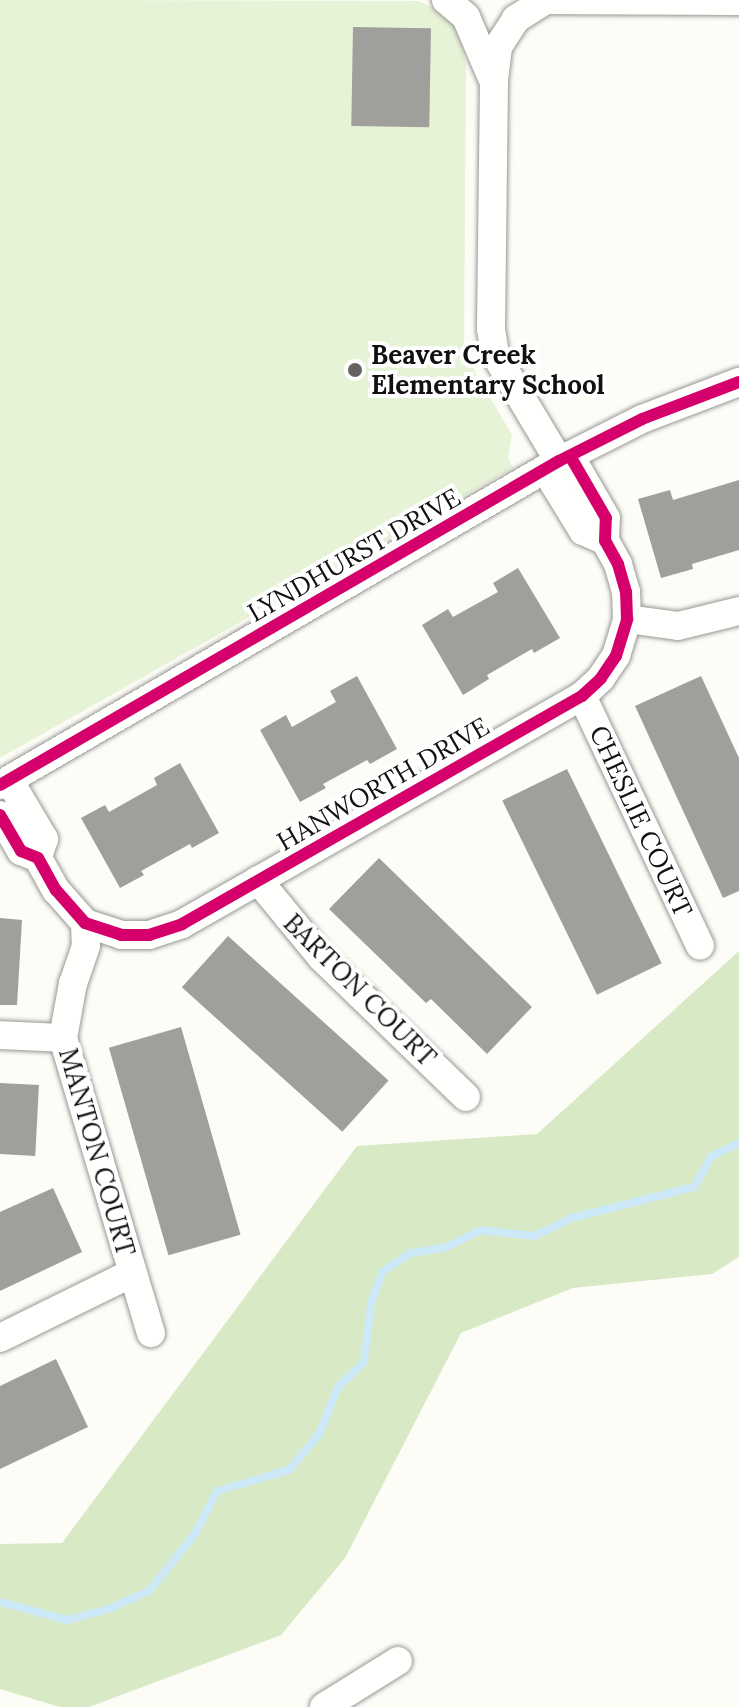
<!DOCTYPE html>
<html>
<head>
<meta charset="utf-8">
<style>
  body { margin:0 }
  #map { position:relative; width:739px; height:1707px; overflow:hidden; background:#fdfcf7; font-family:Lora,serif }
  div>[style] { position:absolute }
  .green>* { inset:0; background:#e7f3d7 }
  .forest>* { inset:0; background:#d8eac5 }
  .stream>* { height:8px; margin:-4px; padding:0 4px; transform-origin:4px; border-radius:4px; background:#cde8f7 }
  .building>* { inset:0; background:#a19f9c; transform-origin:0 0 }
  .roads { filter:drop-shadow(0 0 2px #979795) drop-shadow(0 0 2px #979795) }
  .minor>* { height:28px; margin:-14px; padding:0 14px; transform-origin:14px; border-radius:14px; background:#fffffe }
  .cycleway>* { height:12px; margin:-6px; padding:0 6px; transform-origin:6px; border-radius:6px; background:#d6006c }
  .dots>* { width:22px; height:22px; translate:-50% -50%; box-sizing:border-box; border:4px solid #fff; border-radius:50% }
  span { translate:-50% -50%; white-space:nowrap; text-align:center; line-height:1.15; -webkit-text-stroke:8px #fff; paint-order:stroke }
  .poi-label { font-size:26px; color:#111; font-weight:700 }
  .left { translate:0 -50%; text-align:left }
  .street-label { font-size:26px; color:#111 }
</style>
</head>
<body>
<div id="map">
  <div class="green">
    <div style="clip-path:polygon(0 0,418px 1px,444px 13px,456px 25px,466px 63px,464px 342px,476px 374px,512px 435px,508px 458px,513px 468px,0 758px)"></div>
  </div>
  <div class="forest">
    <div style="clip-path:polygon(739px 951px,739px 1257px,712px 1274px,573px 1288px,461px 1333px,345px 1558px,281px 1635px,89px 1707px,60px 1707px,0 1689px,0 1544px,62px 1543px,357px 1146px,537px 1134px)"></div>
  </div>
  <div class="stream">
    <div style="left:0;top:1602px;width:69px;rotate:15deg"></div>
    <div style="left:67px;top:1620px;width:43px;rotate:-14.7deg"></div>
    <div style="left:109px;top:1609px;width:44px;rotate:-24.2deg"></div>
    <div style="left:149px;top:1591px;width:73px;rotate:-51.1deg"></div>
    <div style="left:195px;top:1534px;width:48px;rotate:-62.9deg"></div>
    <div style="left:217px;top:1491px;width:75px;rotate:-16.3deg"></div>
    <div style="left:289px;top:1470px;width:47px;rotate:-50.2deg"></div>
    <div style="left:319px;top:1434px;width:51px;rotate:-68deg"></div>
    <div style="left:338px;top:1387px;width:36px;rotate:-44deg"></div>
    <div style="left:364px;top:1362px;width:59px;rotate:-83.2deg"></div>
    <div style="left:371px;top:1303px;width:33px;rotate:-70deg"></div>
    <div style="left:382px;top:1272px;width:34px;rotate:-34deg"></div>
    <div style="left:410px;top:1253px;width:37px;rotate:-9deg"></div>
    <div style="left:447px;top:1247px;width:37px;rotate:-27deg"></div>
    <div style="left:480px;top:1230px;width:54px;rotate:6.3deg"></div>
    <div style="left:534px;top:1236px;width:42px;rotate:-25.3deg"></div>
    <div style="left:572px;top:1218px;width:126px;rotate:-14.3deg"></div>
    <div style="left:694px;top:1187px;width:36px;rotate:-60deg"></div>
    <div style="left:712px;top:1156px;width:30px;rotate:-26deg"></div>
  </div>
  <div class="building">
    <div style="left:353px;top:27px;width:78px;height:99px;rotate:1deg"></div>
    <div style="clip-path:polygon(739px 480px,739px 550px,692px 564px,693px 569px,661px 578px,638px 499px,670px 490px,673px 500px)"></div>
    <div style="clip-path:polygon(518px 568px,560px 638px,534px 653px,532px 649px,487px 675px,489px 679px,463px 695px,422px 625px,448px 609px,453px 617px,498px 592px,493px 583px)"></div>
    <div style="clip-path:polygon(357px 676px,397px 749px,370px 764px,367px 760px,323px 784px,326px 788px,300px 802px,260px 730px,286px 715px,292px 727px,336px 702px,330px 691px)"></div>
    <div style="clip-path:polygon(701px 676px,739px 758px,739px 891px,723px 898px,635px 706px)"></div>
    <div style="clip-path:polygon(180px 763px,219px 833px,192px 848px,190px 844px,141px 871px,144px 875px,120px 888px,81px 818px,105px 805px,109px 812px,157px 785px,154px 778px)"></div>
    <div style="left:567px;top:769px;width:216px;height:72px;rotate:64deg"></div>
    <div style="clip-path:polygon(379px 858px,532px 1007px,487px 1054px,431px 999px,426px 1003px,329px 909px)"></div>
    <div style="clip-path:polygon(0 918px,22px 920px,17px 1005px,0 1005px)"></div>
    <div style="left:228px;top:936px;width:216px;height:69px;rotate:42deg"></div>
    <div style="left:181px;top:1027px;width:216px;height:75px;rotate:74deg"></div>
    <div style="left:0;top:1083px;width:39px;height:71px;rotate:3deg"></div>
    <div style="clip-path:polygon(53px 1188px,82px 1252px,0 1291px,0 1212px)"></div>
    <div style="clip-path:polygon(56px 1359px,88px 1427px,0 1469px,0 1386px)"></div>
  </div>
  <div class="roads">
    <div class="minor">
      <div style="left:446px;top:0;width:26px;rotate:40deg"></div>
      <div style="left:466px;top:17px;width:66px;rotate:66.9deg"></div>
      <div style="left:539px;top:0;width:200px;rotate:0.3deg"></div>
      <div style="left:546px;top:0;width:36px;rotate:148deg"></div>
      <div style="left:516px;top:19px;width:33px;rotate:123deg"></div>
      <div style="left:498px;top:47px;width:35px;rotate:97deg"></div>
      <div style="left:494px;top:82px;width:247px;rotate:90.7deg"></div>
      <div style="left:491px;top:329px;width:25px;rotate:81deg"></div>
      <div style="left:495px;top:354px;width:125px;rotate:59.1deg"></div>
      <div style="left:545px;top:469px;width:73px;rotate:58.5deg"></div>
      <div style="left:583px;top:531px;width:24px;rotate:24deg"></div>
      <div style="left:627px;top:619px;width:51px;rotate:7.8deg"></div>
      <div style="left:678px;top:626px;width:63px;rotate:-13.8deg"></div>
      <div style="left:582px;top:696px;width:276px;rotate:64.7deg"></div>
      <div style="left:9px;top:780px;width:69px;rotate:59.3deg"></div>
      <div style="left:44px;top:839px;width:20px;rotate:108deg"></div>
      <div style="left:0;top:785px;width:646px;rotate:-30.1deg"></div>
      <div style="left:559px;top:461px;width:93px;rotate:-26.8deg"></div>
      <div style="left:642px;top:419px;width:104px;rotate:-20.9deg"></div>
      <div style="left:0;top:815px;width:42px;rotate:59.7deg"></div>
      <div style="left:21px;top:851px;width:18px;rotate:22deg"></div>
      <div style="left:38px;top:858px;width:37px;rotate:61deg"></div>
      <div style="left:56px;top:890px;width:44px;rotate:48.7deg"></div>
      <div style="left:85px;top:923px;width:38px;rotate:18deg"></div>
      <div style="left:121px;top:935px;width:28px"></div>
      <div style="left:149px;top:935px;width:35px;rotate:-18deg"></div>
      <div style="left:182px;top:924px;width:460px;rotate:-29.7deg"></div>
      <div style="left:582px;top:696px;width:26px;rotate:-43deg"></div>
      <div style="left:601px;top:678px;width:27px;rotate:-56deg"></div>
      <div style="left:616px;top:656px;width:39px;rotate:-73deg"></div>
      <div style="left:627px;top:619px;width:27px;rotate:-92deg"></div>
      <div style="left:626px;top:592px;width:29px;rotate:-106deg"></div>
      <div style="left:618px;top:564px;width:26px;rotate:-119deg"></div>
      <div style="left:605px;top:541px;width:23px;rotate:-88deg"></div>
      <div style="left:606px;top:518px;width:72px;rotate:-120.1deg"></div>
      <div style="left:258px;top:880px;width:101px;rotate:50.6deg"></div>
      <div style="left:322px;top:958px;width:200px;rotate:44deg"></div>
      <div style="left:85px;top:923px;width:23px;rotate:88deg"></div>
      <div style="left:86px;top:946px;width:39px;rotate:109deg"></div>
      <div style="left:73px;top:983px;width:56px;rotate:100.3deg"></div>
      <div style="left:63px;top:1038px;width:308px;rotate:73.4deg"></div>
      <div style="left:0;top:1035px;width:63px;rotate:2.7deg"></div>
      <div style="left:0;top:1338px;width:147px;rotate:-26.2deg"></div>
      <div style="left:324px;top:1707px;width:87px;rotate:-31.9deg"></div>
    </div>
  </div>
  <div class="cycleway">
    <div style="left:0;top:785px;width:646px;rotate:-30.1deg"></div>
    <div style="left:559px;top:461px;width:93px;rotate:-26.8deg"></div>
    <div style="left:642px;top:419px;width:104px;rotate:-20.9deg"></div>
    <div style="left:0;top:815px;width:42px;rotate:59.7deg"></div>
    <div style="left:21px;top:851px;width:18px;rotate:22deg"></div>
    <div style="left:38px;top:858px;width:37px;rotate:61deg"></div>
    <div style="left:56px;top:890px;width:44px;rotate:48.7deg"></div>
    <div style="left:85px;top:923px;width:38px;rotate:18deg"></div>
    <div style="left:121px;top:935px;width:28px"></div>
    <div style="left:149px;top:935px;width:35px;rotate:-18deg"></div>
    <div style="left:182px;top:924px;width:460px;rotate:-29.7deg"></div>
    <div style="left:582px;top:696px;width:26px;rotate:-43deg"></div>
    <div style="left:601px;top:678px;width:27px;rotate:-56deg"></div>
    <div style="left:616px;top:656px;width:39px;rotate:-73deg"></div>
    <div style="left:627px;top:619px;width:27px;rotate:-92deg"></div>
    <div style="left:626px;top:592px;width:29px;rotate:-106deg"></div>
    <div style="left:618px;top:564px;width:26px;rotate:-119deg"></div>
    <div style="left:605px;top:541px;width:23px;rotate:-88deg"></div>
    <div style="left:606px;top:518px;width:72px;rotate:-120.1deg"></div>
  </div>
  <div class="dots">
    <div style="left:355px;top:370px;background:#646362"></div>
  </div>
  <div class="poi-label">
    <span class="left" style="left:371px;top:370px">Beaver Creek<br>Elementary School</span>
  </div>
  <div class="street-label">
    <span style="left:354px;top:555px;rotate:-30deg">LYNDHURST DRIVE</span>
    <span style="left:383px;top:784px;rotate:-30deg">HANWORTH DRIVE</span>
    <span style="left:641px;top:821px;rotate:65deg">CHESLIE COURT</span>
    <span style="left:360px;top:990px;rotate:45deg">BARTON COURT</span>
    <span style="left:97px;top:1152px;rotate:74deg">MANTON COURT</span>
  </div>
</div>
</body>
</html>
